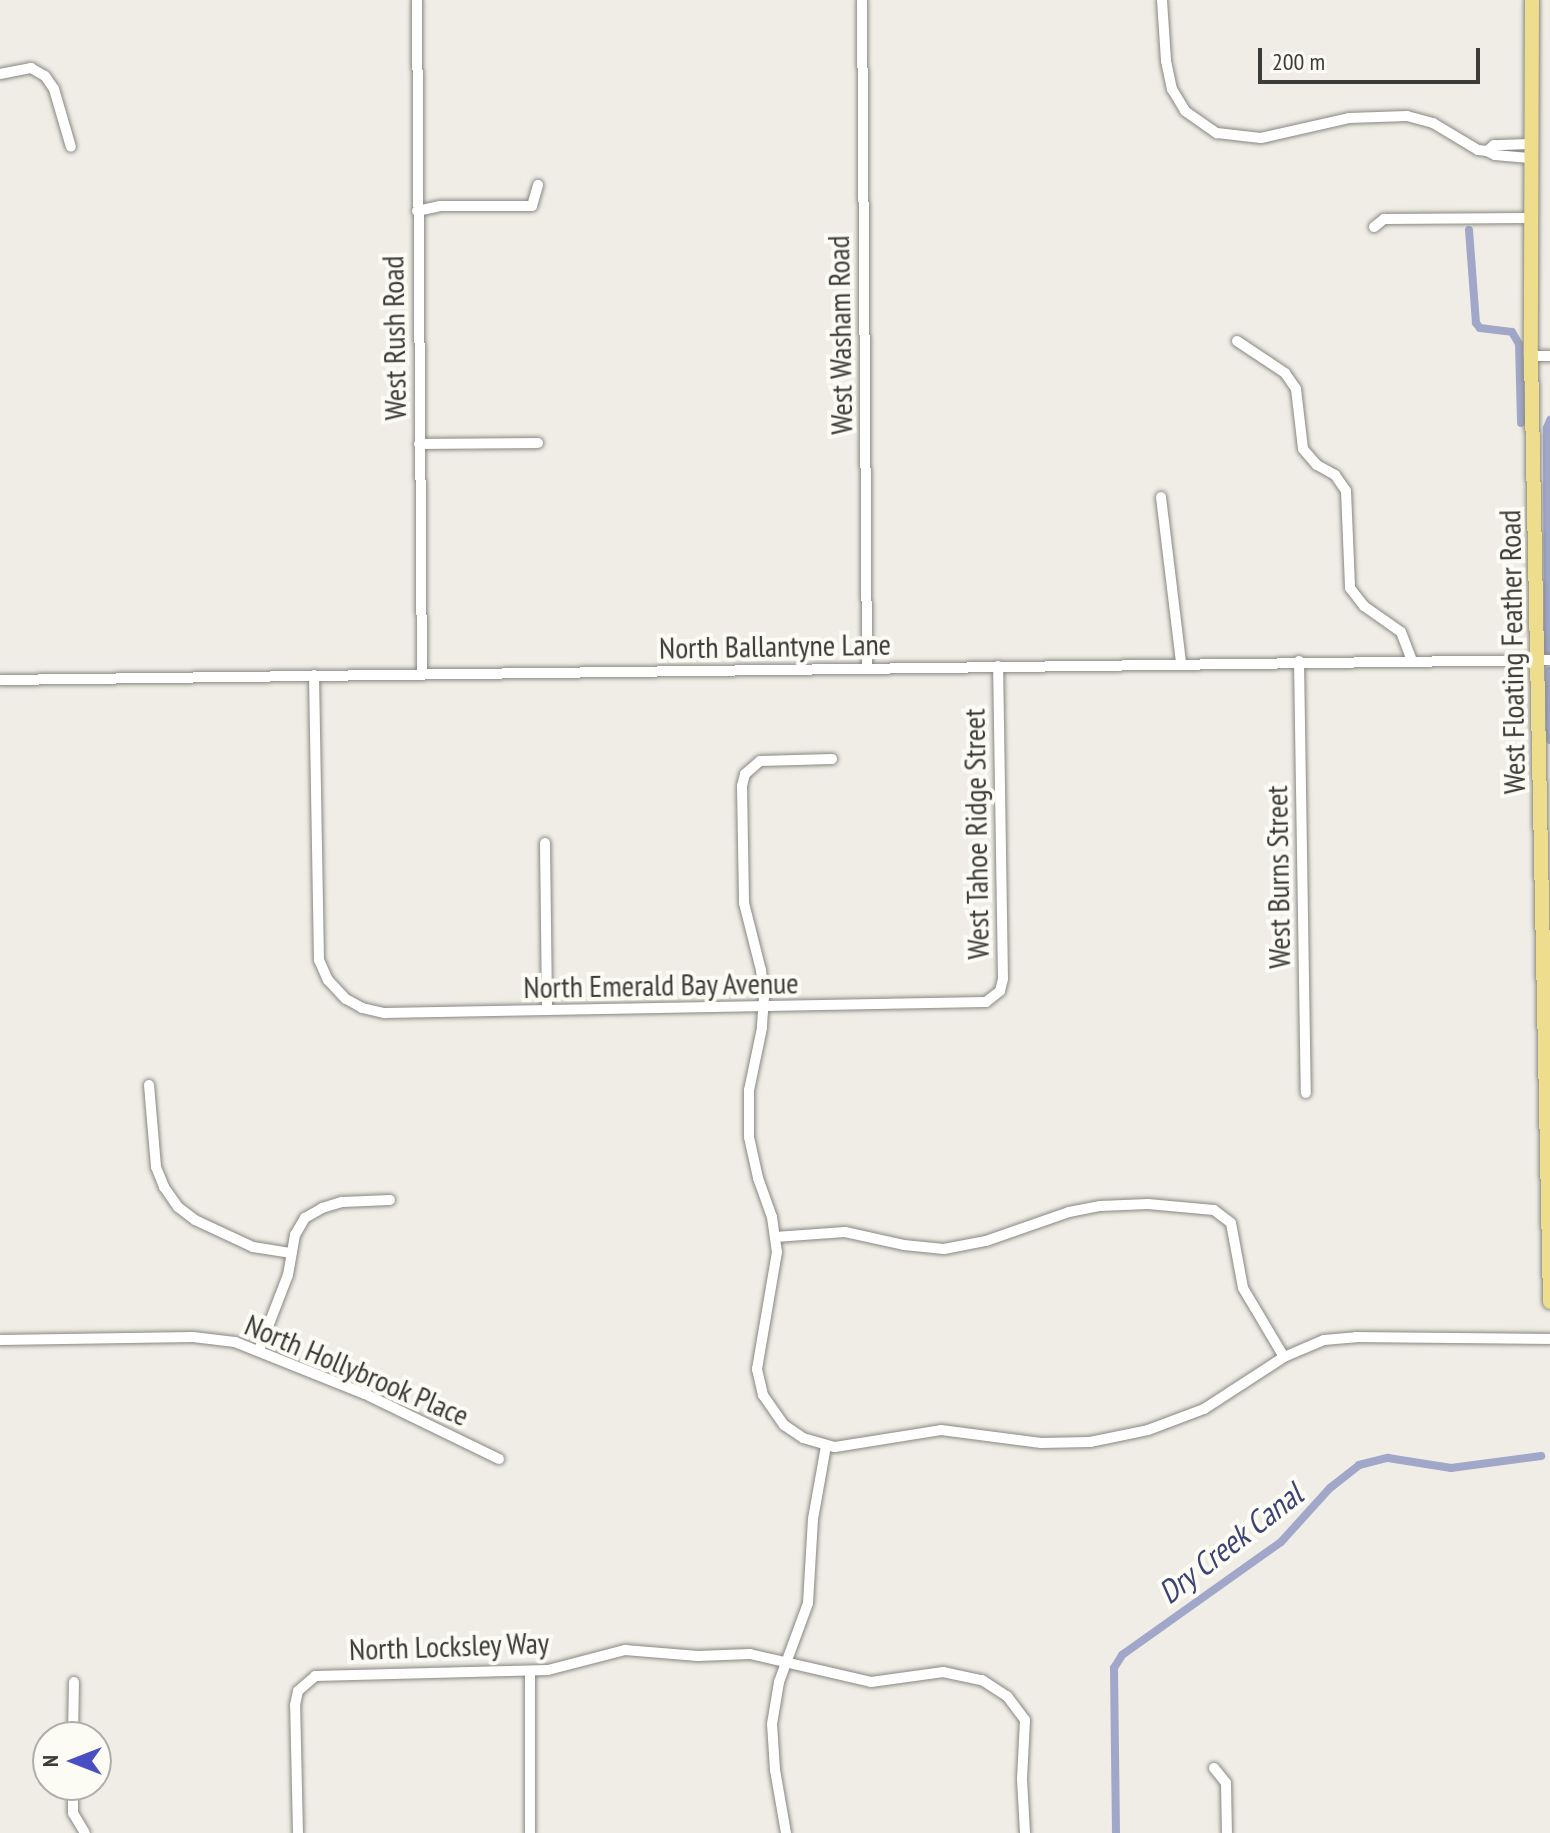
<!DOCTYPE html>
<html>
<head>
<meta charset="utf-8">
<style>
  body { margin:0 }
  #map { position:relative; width:1550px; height:1833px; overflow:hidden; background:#efede6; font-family:"PT Sans Narrow",sans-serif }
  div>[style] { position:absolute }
  .canal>* { height:8px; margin:-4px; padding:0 4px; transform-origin:4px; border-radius:4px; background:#a0a7c8 }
  .roads { filter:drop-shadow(0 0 2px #888781) drop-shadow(0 0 2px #888781) }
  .minor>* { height:10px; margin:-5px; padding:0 5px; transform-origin:5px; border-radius:5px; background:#fff }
  .major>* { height:14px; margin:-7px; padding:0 7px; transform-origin:7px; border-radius:7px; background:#eedd8d }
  span { translate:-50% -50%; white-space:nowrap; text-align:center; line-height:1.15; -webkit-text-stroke:8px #fcfbf4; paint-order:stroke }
  .street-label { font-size:30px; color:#3c3c39 }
  .water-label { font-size:32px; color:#3d4372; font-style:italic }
  .north { position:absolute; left:32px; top:1721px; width:80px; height:80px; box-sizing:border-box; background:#fcfbf4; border:2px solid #afafa9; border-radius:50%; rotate:270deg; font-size:22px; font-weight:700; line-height:32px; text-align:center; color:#3c3c39 }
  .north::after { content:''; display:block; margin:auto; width:28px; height:36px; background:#4a4ec3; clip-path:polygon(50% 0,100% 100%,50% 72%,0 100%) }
  .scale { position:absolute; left:1258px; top:48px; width:222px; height:36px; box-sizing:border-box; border:4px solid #3c3c39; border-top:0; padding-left:10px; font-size:24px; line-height:28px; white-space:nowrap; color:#3c3c39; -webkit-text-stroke:6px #fcfbf4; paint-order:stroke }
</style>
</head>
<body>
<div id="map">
  <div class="canal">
    <div style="left:1469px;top:230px;width:93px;rotate:85.7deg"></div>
    <div style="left:1476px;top:323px;width:6px;rotate:51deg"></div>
    <div style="left:1480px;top:328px;width:32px;rotate:7deg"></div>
    <div style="left:1512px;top:332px;width:14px;rotate:60deg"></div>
    <div style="left:1519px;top:344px;width:79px;rotate:88.5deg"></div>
    <div style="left:1548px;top:651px;width:223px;rotate:-90.3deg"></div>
    <div style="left:1547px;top:428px;width:9px;rotate:-69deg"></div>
    <div style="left:1549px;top:671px;width:69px;rotate:89.2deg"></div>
    <div style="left:1116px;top:1833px;width:165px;rotate:-90.7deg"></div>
    <div style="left:1114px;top:1668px;width:15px;rotate:-58deg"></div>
    <div style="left:1122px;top:1655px;width:195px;rotate:-35.4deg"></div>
    <div style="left:1281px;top:1542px;width:73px;rotate:-47.8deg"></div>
    <div style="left:1330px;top:1488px;width:37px;rotate:-38deg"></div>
    <div style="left:1359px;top:1465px;width:30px;rotate:-14deg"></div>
    <div style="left:1388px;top:1458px;width:64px;rotate:9deg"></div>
    <div style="left:1451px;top:1468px;width:91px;rotate:-7.6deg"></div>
  </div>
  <div class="roads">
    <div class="minor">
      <div style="left:417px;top:0;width:675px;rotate:89.58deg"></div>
      <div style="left:862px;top:0;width:669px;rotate:89.57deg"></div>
      <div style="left:1162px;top:0;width:61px;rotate:86.2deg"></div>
      <div style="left:1166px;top:61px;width:29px;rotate:78deg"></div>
      <div style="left:1172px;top:89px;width:26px;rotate:59deg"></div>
      <div style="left:1185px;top:111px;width:39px;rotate:35deg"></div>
      <div style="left:1217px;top:133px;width:44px;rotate:6.5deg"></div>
      <div style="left:1261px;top:138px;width:90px;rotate:-12.8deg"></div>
      <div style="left:1349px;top:118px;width:58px;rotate:-2deg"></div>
      <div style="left:1407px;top:116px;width:27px;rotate:15deg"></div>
      <div style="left:1433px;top:123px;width:52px;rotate:31deg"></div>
      <div style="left:1478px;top:150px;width:9px;rotate:6deg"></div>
      <div style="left:0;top:74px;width:32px;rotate:-11deg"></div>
      <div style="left:31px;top:68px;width:16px;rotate:30deg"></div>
      <div style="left:45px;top:76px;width:16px;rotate:55deg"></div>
      <div style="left:54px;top:89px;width:60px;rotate:73.7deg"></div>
      <div style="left:1529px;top:144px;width:35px;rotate:178deg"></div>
      <div style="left:1494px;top:145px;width:9px;rotate:139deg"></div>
      <div style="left:1487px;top:151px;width:9px;rotate:27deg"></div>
      <div style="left:1495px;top:155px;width:34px;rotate:5deg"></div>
      <div style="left:417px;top:211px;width:24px;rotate:-12deg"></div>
      <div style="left:440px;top:206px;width:92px"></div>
      <div style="left:532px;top:206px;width:22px;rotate:-74deg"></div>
      <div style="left:1374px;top:227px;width:13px;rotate:-39deg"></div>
      <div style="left:1384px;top:219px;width:147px;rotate:-0.4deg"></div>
      <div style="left:1237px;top:341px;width:58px;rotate:33.7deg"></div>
      <div style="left:1285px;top:373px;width:19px;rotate:55deg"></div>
      <div style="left:1296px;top:389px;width:60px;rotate:83.3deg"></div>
      <div style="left:1303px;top:449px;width:21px;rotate:49deg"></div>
      <div style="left:1317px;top:465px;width:21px;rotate:29deg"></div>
      <div style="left:1335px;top:475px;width:19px;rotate:55deg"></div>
      <div style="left:1346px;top:491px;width:97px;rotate:87.6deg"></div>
      <div style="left:1350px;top:588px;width:23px;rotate:52deg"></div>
      <div style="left:1364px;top:606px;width:45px;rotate:35.1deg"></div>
      <div style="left:1401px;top:632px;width:30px;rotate:69deg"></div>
      <div style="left:1531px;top:356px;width:19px"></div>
      <div style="left:419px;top:444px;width:119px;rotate:-0.5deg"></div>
      <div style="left:1161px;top:497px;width:166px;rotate:83.1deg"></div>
      <div style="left:1299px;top:661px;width:432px;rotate:89.1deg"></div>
      <div style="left:314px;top:675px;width:285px;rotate:89deg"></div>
      <div style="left:319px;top:960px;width:22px;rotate:66deg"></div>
      <div style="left:328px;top:980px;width:26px;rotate:47deg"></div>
      <div style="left:346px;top:999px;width:18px;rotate:29deg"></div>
      <div style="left:362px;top:1008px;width:23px;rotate:13deg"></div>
      <div style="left:384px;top:1013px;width:602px;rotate:-1.05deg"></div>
      <div style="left:986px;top:1002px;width:18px;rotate:-38deg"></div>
      <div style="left:1000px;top:991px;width:12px;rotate:-76deg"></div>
      <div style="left:1003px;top:979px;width:313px;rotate:-90.9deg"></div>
      <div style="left:0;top:680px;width:1550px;rotate:-0.74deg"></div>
      <div style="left:832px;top:759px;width:72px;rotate:178.4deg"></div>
      <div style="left:760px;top:761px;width:20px;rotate:139deg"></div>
      <div style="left:745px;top:774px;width:12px;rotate:104deg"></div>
      <div style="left:742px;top:786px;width:117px;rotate:89deg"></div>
      <div style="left:744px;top:903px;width:69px;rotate:75.8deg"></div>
      <div style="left:761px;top:970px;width:27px;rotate:84deg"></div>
      <div style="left:764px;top:997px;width:31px;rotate:94deg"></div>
      <div style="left:762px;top:1028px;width:63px;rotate:101.8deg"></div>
      <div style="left:749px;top:1090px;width:47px;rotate:90deg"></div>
      <div style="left:749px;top:1137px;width:42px;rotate:77.6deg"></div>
      <div style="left:758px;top:1178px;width:41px;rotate:70.3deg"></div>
      <div style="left:772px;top:1217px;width:35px;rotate:82deg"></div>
      <div style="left:777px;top:1252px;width:119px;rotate:99.7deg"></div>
      <div style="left:757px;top:1369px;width:27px;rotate:77deg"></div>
      <div style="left:763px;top:1395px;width:37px;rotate:55deg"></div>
      <div style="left:784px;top:1425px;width:23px;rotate:34deg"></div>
      <div style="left:803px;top:1438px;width:33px;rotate:16deg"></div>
      <div style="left:835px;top:1447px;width:107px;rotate:-9.1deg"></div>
      <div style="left:941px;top:1430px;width:101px;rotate:7.4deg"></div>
      <div style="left:1041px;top:1443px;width:49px;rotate:-1.2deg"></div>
      <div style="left:1090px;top:1442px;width:59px;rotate:-11.7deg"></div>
      <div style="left:1148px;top:1430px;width:60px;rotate:-20.6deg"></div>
      <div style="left:1204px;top:1409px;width:95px;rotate:-33deg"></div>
      <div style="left:1284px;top:1357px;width:43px;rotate:-23deg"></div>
      <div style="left:1324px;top:1340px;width:32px;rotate:-5deg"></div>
      <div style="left:1356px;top:1337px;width:194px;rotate:0.6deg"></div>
      <div style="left:545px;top:843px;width:167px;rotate:89.3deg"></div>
      <div style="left:149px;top:1085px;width:82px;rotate:85.1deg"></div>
      <div style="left:156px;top:1167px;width:22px;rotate:68deg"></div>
      <div style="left:164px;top:1187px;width:24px;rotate:55deg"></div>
      <div style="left:178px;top:1207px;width:21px;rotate:37deg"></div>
      <div style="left:195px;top:1220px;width:64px;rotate:25deg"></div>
      <div style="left:253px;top:1247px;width:39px;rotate:9deg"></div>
      <div style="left:775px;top:1237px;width:70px;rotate:-4.1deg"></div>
      <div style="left:845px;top:1232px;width:60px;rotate:12.4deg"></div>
      <div style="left:904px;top:1245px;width:40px;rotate:5.7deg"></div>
      <div style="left:944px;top:1249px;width:43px;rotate:-10.8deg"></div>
      <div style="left:986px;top:1241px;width:88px;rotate:-19.3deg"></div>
      <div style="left:1069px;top:1212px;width:32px;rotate:-11deg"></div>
      <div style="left:1100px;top:1206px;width:48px;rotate:-2.4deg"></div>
      <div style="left:1148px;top:1204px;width:66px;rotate:5.2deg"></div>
      <div style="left:1214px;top:1210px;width:21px;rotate:37deg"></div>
      <div style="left:1231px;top:1223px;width:66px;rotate:79.5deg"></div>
      <div style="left:1243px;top:1288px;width:80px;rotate:59.3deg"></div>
      <div style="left:0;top:1340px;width:193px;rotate:-0.9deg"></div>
      <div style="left:193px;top:1337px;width:42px;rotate:6.8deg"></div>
      <div style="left:235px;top:1342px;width:140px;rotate:21.8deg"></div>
      <div style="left:365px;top:1394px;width:149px;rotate:25.9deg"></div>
      <div style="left:259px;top:1350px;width:80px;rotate:-68.9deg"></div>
      <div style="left:288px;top:1275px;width:41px;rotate:-80.1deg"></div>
      <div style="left:295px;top:1235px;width:20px;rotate:-60deg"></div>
      <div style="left:305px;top:1218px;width:20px;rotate:-30deg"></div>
      <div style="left:322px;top:1208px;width:21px;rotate:-17deg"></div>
      <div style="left:342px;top:1202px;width:48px;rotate:-2.4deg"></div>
      <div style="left:73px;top:1737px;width:55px;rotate:-89deg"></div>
      <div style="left:1214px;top:1768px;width:19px;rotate:51deg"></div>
      <div style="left:1226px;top:1783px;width:50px;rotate:88.9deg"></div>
      <div style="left:73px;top:1785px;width:28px;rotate:90deg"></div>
      <div style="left:73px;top:1813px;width:23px;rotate:59deg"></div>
      <div style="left:298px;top:1833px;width:128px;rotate:-91.3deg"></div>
      <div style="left:295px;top:1705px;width:14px;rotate:-78deg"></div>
      <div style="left:298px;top:1691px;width:23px;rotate:-41deg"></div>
      <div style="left:315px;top:1676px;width:233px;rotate:-1.5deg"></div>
      <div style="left:548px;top:1670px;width:80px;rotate:-14.6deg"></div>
      <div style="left:625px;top:1650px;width:73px;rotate:4.7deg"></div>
      <div style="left:698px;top:1656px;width:52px;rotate:-2.2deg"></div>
      <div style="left:750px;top:1654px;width:124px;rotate:13deg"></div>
      <div style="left:871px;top:1682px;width:73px;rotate:-7.9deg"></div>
      <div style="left:943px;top:1672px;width:40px;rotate:12deg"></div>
      <div style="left:982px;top:1680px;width:30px;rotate:33deg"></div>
      <div style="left:1007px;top:1696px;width:30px;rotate:53deg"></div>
      <div style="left:1025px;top:1720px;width:59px;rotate:92.9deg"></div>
      <div style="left:1022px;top:1779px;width:54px;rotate:86.8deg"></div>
      <div style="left:530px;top:1833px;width:161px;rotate:-90deg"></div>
      <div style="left:786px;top:1833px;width:64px;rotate:-99.9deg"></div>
      <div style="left:775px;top:1770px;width:46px;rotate:-93.7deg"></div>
      <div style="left:772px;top:1724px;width:43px;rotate:-80.5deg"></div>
      <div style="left:779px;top:1682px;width:84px;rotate:-69.8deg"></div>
      <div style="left:808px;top:1603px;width:84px;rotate:-86.6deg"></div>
      <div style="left:813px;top:1519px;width:74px;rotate:-79.9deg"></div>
    </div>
    <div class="major">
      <div style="left:1532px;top:0;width:356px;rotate:90.2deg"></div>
      <div style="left:1531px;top:356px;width:946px;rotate:88.85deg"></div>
    </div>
  </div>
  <div class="street-label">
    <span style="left:840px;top:335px;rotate:-91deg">West Washam Road</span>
    <span style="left:394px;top:338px;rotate:-91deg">West Rush Road</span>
    <span style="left:775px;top:646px;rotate:-1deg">North Ballantyne Lane</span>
    <span style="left:1512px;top:652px;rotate:-91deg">West Floating Feather Road</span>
    <span style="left:976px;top:834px;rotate:-91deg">West Tahoe Ridge Street</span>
    <span style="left:1278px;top:877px;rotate:-91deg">West Burns Street</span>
    <span style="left:661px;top:985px;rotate:-1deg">North Emerald Bay Avenue</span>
    <span style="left:357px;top:1370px;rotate:23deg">North Hollybrook Place</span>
    <span style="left:449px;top:1646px;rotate:-2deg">North Locksley Way</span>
  </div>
  <div class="water-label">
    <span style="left:1230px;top:1543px;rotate:-38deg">Dry Creek Canal</span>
  </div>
  <div class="north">N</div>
  <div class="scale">200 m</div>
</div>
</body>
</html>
